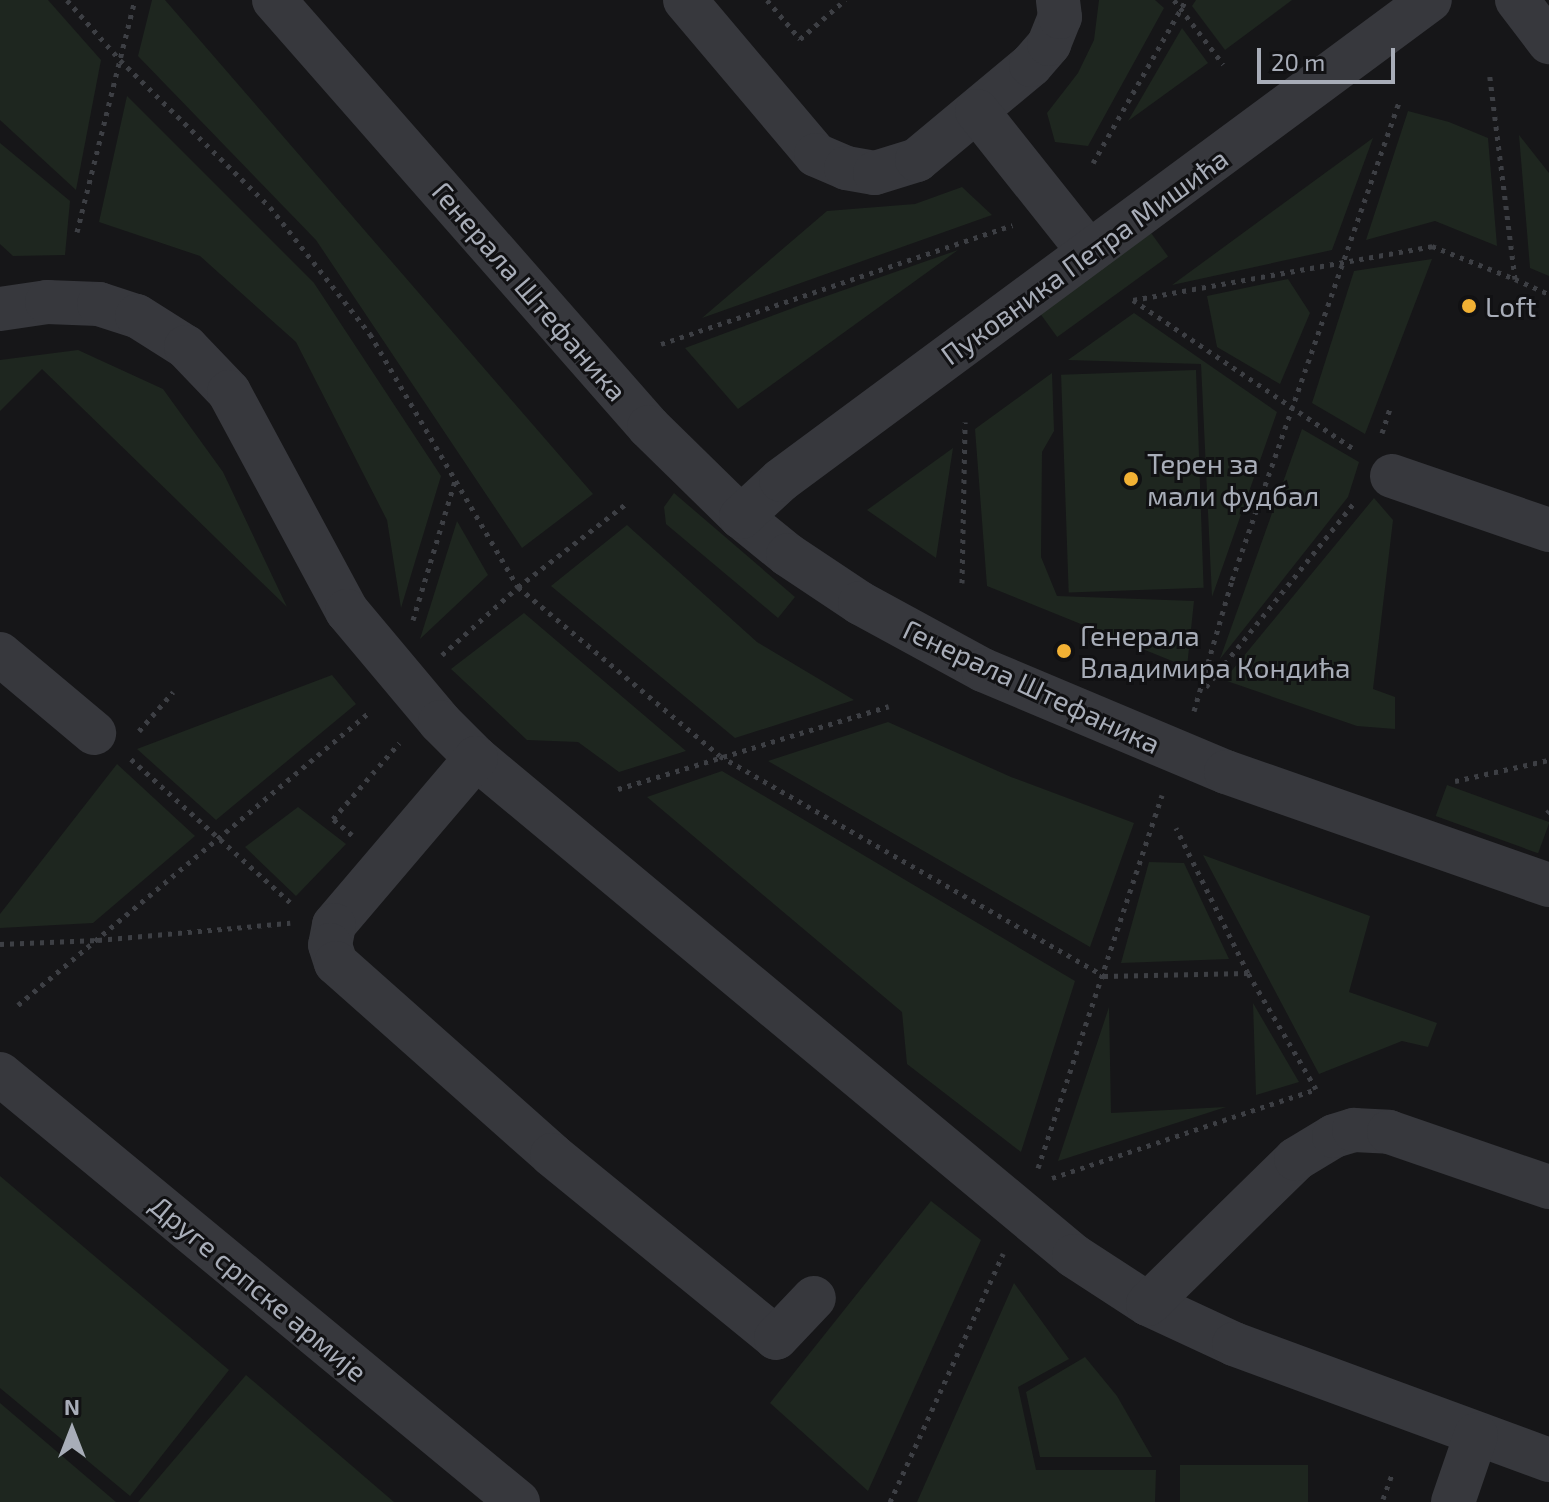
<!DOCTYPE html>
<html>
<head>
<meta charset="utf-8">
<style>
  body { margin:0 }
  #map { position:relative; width:1549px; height:1502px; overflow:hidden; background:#161618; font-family:"Exo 2",sans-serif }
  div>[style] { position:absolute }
  .green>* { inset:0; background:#1e261f; transform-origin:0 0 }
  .path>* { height:5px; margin-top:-2.5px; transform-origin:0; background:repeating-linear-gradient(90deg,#3d3f44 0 4px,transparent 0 10px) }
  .minor>* { height:44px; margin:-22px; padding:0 22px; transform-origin:22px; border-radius:22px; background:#37383d }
  .dots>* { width:22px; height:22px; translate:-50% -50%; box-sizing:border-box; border:4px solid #111113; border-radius:50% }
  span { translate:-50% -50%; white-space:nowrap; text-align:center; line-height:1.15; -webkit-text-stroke:6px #111113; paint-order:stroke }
  .street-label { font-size:28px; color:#a8adb8 }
  .poi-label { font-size:28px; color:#a8adb8 }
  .left { translate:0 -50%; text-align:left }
  .north { position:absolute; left:32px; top:1390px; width:80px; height:80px; -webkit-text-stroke:6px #111113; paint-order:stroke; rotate:0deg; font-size:22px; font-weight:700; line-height:32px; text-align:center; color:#a8adb8 }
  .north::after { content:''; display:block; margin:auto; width:28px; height:36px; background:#a8adb8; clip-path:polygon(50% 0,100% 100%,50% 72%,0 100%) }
  .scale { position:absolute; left:1257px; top:48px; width:138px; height:36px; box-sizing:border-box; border:4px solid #a8adb8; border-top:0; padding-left:10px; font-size:24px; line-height:28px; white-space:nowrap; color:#a8adb8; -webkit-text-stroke:6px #111113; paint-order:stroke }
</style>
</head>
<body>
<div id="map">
  <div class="green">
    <div style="clip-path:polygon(0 0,48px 0,101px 60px,76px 190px,0 120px)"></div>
    <div style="clip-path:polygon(152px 0,165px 0,593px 494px,522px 548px,316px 240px,138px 56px)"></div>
    <div style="clip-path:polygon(1099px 0,1155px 0,1164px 8px,1088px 146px,1055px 142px,1047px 113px,1078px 73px,1094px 40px)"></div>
    <div style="clip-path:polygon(1196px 0,1292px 0,1225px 50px,1192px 6px)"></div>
    <div style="clip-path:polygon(1182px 28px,1208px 63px,1128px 121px)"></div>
    <div style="clip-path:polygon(127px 96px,314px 283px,441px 476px,401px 608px,387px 520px,296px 342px,200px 256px,99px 222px)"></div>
    <div style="clip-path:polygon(1408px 111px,1449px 122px,1488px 138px,1497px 246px,1435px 221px,1366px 240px)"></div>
    <div style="clip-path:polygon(1519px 135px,1549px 173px,1549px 276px,1530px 268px)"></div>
    <div style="clip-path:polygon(1373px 138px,1332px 250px,1172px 285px)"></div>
    <div style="clip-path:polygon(0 143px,70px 201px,65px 255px,13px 256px,0 244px)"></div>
    <div style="clip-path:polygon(962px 187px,992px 215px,702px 318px,827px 211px,915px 204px)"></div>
    <div style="left:1151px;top:233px;width:29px;height:137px;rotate:54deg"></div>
    <div style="clip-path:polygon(958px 250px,738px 409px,685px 348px,801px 305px)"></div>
    <div style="clip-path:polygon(1432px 259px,1365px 434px,1312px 403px,1354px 271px)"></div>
    <div style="clip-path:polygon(1288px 279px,1310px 313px,1280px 384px,1217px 347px,1207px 296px)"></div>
    <div style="clip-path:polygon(1134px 313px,1277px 412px,1212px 597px,1201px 364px,1068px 360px)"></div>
    <div style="clip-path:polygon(78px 350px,163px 389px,223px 472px,287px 607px,42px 369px,0 411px,0 360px)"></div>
    <div style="left:1196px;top:370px;width:218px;height:135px;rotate:88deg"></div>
    <div style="clip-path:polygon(1052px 373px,1054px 431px,1042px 452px,1041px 557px,1057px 596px,1194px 601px,1187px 667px,987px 586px,975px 429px)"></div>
    <div style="clip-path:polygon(1302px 429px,1359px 462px,1348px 497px,1220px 659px)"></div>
    <div style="clip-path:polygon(953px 448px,936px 558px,867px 510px)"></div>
    <div style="clip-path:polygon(674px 493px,795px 597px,778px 618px,666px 524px,664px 507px)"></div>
    <div style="clip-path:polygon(1374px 498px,1393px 520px,1373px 689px,1395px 697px,1395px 729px,1357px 726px,1224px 680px)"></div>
    <div style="clip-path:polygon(457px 521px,488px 575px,420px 639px)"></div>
    <div style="clip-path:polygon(627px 525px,757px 642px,854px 700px,735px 738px,551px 586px)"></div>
    <div style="clip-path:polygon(524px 613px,686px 751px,619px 772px,578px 742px,527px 740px,451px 669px)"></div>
    <div style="clip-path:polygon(332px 675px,356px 704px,216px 820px,137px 749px)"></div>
    <div style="clip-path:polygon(888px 722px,1011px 777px,1134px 823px,1090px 947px,768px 761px)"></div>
    <div style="clip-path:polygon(117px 764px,195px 836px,93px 923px,0 928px,0 914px)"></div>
    <div style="clip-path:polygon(722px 771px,1075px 981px,1021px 1152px,907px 1064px,902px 1012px,647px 797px)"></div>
    <div style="left:1447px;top:785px;width:109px;height:33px;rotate:20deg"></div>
    <div style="clip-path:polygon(298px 807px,346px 844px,296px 896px,245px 847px)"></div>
    <div style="clip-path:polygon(1203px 855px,1370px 916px,1349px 992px,1437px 1023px,1428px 1047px,1402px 1041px,1319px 1074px)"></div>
    <div style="clip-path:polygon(1149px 862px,1184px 863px,1229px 959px,1121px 963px)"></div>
    <div style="clip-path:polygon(1253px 1003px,1299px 1082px,1256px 1095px)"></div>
    <div style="clip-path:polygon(1109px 1007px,1111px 1113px,1226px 1107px,1058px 1161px)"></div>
    <div style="clip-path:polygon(0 1176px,229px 1370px,130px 1496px,0 1388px)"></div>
    <div style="clip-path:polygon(931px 1201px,981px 1240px,868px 1491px,770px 1403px)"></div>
    <div style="clip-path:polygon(1014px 1283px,1069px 1359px,1018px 1387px,1036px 1470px,1156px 1470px,1155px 1502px,917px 1502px)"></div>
    <div style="clip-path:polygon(1085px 1357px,1117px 1396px,1152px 1457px,1040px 1457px,1026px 1392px)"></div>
    <div style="clip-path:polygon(246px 1375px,394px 1502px,138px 1502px)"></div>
    <div style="clip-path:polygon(0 1403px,116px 1502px,0 1502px)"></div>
    <div style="left:1180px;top:1465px;width:128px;height:37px"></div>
  </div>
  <div class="path">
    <div style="left:67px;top:0;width:80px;rotate:48.5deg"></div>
    <div style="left:120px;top:60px;width:210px;rotate:44.4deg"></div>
    <div style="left:270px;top:207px;width:162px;rotate:51.8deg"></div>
    <div style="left:370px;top:334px;width:293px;rotate:59.7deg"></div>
    <div style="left:518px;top:587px;width:263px;rotate:39.9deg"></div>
    <div style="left:720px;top:756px;width:443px;rotate:29.8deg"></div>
    <div style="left:1104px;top:976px;width:144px;rotate:-1.2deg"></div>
    <div style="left:767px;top:0;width:51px;rotate:49.8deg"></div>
    <div style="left:800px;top:39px;width:60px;rotate:-40.9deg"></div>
    <div style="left:1174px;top:0;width:81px;rotate:52.6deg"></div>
    <div style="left:1093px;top:163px;width:188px;rotate:-60.3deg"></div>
    <div style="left:77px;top:232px;width:239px;rotate:-76deg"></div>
    <div style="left:1515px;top:279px;width:37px;rotate:24deg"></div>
    <div style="left:1133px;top:300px;width:304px;rotate:-10.2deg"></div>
    <div style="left:1432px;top:246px;width:89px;rotate:21.7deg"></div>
    <div style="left:1515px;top:279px;width:204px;rotate:-97.1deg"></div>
    <div style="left:1133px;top:300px;width:268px;rotate:34deg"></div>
    <div style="left:661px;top:344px;width:371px;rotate:-18.7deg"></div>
    <div style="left:1382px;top:433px;width:28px;rotate:-72deg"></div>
    <div style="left:962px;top:583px;width:161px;rotate:-88.9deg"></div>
    <div style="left:413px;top:620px;width:148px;rotate:-73.2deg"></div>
    <div style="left:442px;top:655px;width:102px;rotate:-41.8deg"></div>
    <div style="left:518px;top:587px;width:138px;rotate:-37.6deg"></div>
    <div style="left:1206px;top:687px;width:238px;rotate:-51.2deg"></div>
    <div style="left:1194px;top:711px;width:136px;rotate:-73.8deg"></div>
    <div style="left:1232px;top:580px;width:506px;rotate:-70.74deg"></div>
    <div style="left:139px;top:731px;width:52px;rotate:-48.9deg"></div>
    <div style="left:131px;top:759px;width:218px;rotate:42deg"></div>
    <div style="left:1455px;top:781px;width:96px;rotate:-12.6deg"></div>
    <div style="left:618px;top:789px;width:283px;rotate:-17deg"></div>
    <div style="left:1547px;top:813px;width:3px;rotate:-45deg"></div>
    <div style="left:352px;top:835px;width:25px;rotate:-140deg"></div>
    <div style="left:333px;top:819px;width:101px;rotate:-49deg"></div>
    <div style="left:0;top:944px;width:98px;rotate:-2.3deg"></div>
    <div style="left:98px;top:940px;width:193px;rotate:-5.1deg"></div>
    <div style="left:18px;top:1005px;width:459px;rotate:-39.8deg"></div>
    <div style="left:1038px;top:1168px;width:393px;rotate:-71.6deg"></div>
    <div style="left:1052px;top:1178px;width:279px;rotate:-18.6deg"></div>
    <div style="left:1316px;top:1089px;width:134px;rotate:-120.4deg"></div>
    <div style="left:1248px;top:973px;width:162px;rotate:-116.4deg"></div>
    <div style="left:1383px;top:1499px;width:29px;rotate:-70deg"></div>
    <div style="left:890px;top:1502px;width:273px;rotate:-65.5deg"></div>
  </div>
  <div class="minor">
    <div style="left:274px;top:0;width:568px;rotate:48.71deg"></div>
    <div style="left:649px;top:427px;width:129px;rotate:44.4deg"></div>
    <div style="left:741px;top:517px;width:60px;rotate:39deg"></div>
    <div style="left:788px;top:555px;width:87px;rotate:33.7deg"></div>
    <div style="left:860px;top:603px;width:140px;rotate:28.6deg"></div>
    <div style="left:983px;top:670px;width:264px;rotate:22.8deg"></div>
    <div style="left:1226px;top:772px;width:342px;rotate:19.3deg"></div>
    <div style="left:685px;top:0;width:203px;rotate:49.8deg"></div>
    <div style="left:816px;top:155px;width:33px;rotate:23deg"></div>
    <div style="left:846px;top:168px;width:29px;rotate:10deg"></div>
    <div style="left:875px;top:173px;width:44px;rotate:-17.2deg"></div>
    <div style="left:917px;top:160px;width:148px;rotate:-39.8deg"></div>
    <div style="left:1031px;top:65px;width:28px;rotate:-49deg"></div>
    <div style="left:1049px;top:44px;width:29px;rotate:-68deg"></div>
    <div style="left:1060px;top:17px;width:17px;rotate:-97deg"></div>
    <div style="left:1517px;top:0;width:53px;rotate:52.7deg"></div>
    <div style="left:977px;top:111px;width:180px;rotate:51.5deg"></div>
    <div style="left:0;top:309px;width:48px;rotate:-8.5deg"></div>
    <div style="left:47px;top:302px;width:52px;rotate:2.2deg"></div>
    <div style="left:99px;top:304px;width:40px;rotate:18deg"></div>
    <div style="left:137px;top:316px;width:58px;rotate:32.3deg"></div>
    <div style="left:186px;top:347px;width:62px;rotate:46.3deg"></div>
    <div style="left:229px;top:392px;width:249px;rotate:61.7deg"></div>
    <div style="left:347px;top:611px;width:145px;rotate:50deg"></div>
    <div style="left:440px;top:722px;width:51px;rotate:45deg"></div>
    <div style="left:476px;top:758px;width:778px;rotate:39.79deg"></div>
    <div style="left:1074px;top:1256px;width:88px;rotate:33deg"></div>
    <div style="left:1148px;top:1304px;width:95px;rotate:24.9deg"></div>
    <div style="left:1234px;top:1344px;width:336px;rotate:20.2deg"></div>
    <div style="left:1392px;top:476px;width:166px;rotate:19deg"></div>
    <div style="left:741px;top:517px;width:54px;rotate:-42.8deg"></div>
    <div style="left:781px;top:480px;width:807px;rotate:-36.49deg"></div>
    <div style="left:0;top:654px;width:123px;rotate:40deg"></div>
    <div style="left:476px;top:758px;width:219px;rotate:130.4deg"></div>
    <div style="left:334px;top:925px;width:20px;rotate:101deg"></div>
    <div style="left:330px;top:945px;width:19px;rotate:72deg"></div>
    <div style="left:336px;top:963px;width:289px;rotate:41.6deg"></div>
    <div style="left:552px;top:1155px;width:289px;rotate:39.2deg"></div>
    <div style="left:776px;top:1338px;width:55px;rotate:-46.5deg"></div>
    <div style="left:0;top:1074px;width:672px;rotate:39.57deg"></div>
    <div style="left:1148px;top:1304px;width:207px;rotate:-44.4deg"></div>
    <div style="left:1296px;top:1159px;width:44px;rotate:-31.2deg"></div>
    <div style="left:1334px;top:1136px;width:21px;rotate:-17deg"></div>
    <div style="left:1354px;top:1130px;width:35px;rotate:3deg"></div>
    <div style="left:1389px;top:1132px;width:169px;rotate:19deg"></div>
    <div style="left:1453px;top:1502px;width:71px;rotate:-71.1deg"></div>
  </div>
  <div class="dots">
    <div style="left:1469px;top:306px;background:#f2b134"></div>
    <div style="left:1131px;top:479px;background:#f2b134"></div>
    <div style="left:1064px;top:651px;background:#f2b134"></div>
  </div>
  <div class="street-label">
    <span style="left:1084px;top:256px;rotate:-36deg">Пуковника Петра Мишића</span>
    <span style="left:530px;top:291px;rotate:49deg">Генерала Штефаника</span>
    <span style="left:1032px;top:686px;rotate:25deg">Генерала Штефаника</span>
    <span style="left:259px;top:1288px;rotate:40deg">Друге српске армије</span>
  </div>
  <div class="poi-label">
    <span class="left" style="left:1485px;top:306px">Loft</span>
    <span class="left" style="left:1147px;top:479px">Терен за<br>мали фудбал</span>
    <span class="left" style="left:1080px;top:651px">Генерала<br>Владимира Кондића</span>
  </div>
  <div class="north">N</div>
  <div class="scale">20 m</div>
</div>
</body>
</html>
